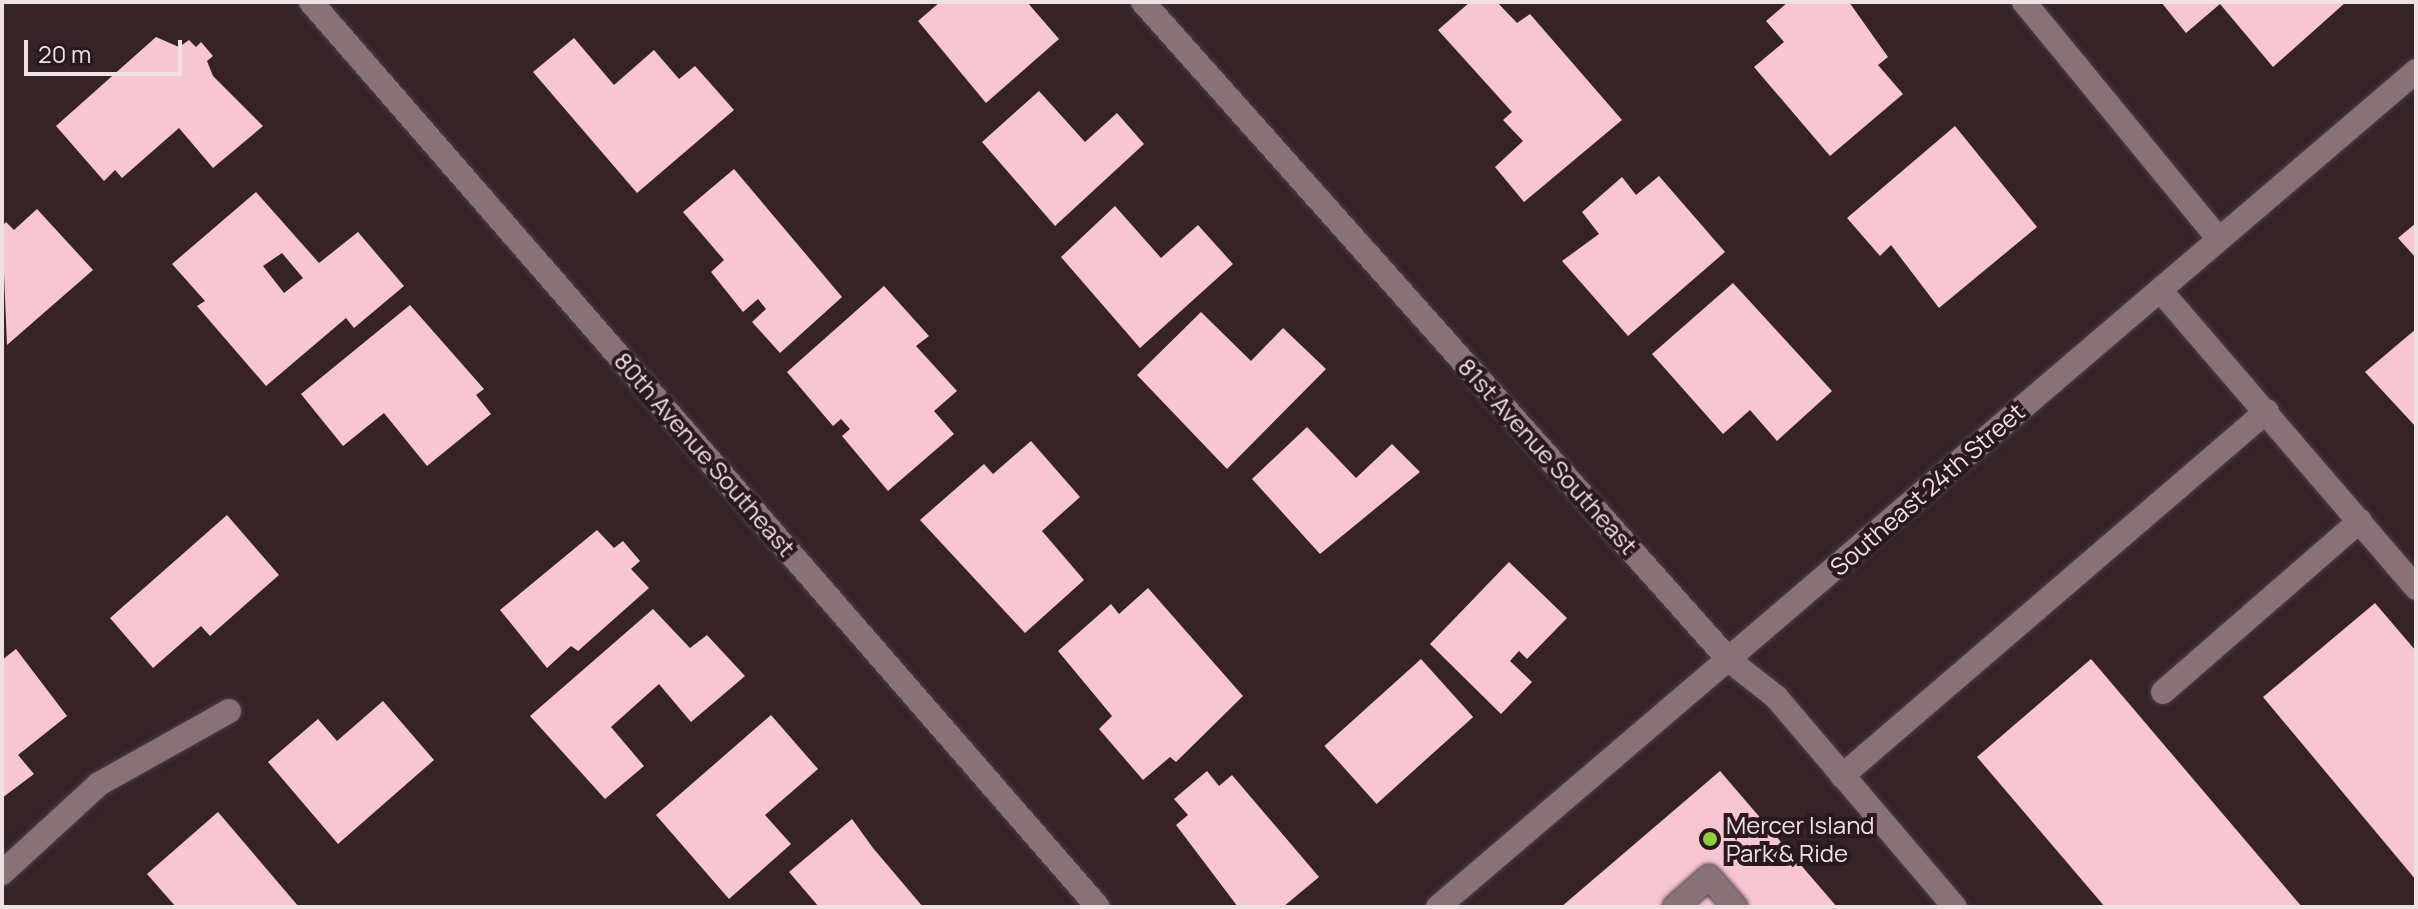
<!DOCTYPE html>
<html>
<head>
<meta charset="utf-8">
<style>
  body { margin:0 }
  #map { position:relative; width:2418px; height:909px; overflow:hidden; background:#352328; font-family:Manrope,sans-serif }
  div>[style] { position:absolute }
  .building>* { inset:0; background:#f8c5d3; transform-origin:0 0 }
  .roads { filter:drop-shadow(0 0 2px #4e3f44) drop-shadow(0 0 2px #4e3f44) }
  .minor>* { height:24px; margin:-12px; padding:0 12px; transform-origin:12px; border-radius:12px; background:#887278 }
  .dots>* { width:22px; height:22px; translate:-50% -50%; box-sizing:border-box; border:4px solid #2b191f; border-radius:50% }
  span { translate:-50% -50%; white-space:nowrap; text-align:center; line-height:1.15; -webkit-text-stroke:8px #2b191f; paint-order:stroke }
  .street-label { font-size:24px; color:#eee1e4 }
  .poi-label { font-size:24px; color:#eee1e4 }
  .left { translate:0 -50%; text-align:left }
  .frame { position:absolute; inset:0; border:4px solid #eee1e4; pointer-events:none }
  .scale { position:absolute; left:24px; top:40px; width:158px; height:36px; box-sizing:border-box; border:4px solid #eee1e4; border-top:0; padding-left:10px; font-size:24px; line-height:28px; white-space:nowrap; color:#eee1e4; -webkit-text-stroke:6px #2b191f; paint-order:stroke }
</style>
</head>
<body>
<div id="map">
  <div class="building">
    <div style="clip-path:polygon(940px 2px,1027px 2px,1059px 39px,986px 103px,918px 21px)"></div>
    <div style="clip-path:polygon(1470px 2px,1497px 2px,1517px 23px,1530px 14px,1622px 120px,1524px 202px,1495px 167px,1523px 141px,1503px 120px,1512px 112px,1438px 30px)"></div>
    <div style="clip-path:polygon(1788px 2px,1849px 2px,1888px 57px,1878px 65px,1903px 94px,1830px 156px,1754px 67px,1784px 42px,1766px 21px)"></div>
    <div style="clip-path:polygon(2161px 2px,2346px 2px,2273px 67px,2220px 4px,2186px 33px)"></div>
    <div style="clip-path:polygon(156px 37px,179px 47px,189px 40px,196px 47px,201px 42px,213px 56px,207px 61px,213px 76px,263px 126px,213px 168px,179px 128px,122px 178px,115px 170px,104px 181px,56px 126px)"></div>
    <div style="clip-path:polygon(574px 38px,614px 85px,654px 50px,679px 79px,695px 66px,734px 110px,637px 193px,533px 72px)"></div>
    <div style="clip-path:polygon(1039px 91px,1085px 142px,1117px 113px,1144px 144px,1055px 226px,982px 142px)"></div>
    <div style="clip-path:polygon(1955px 126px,2037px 227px,1939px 308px,1891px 245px,1880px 256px,1847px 218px)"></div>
    <div style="clip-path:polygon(734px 169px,842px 297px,780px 353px,752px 322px,766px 309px,758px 299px,743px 312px,711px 272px,724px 260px,683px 212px)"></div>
    <div style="clip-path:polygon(1659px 176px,1725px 252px,1628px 336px,1562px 261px,1599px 234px,1582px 212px,1622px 177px,1636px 195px)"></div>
    <div style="clip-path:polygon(evenodd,256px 192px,319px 263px,358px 232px,404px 286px,354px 328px,346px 318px,266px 386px,197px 306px,205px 301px,172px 264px,256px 192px,282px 253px,303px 278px,284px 293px,263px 266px,282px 253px)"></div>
    <div style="clip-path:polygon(1115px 206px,1161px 258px,1198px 225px,1233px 264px,1140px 348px,1061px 257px)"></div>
    <div style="clip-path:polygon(37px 209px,93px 270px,7px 345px,2px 226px,6px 222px,14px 230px)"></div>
    <div style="clip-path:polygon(2416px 223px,2416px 258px,2398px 238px)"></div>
    <div style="clip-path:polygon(1733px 283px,1832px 391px,1777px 441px,1750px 410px,1723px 434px,1652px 354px)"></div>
    <div style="clip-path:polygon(884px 286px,929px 336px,916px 346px,957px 391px,934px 411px,954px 434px,888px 491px,842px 436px,850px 429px,841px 419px,833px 426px,787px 372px)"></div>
    <div style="clip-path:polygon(410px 305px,484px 389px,476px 395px,491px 414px,427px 466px,384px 413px,343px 446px,301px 394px)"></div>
    <div style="clip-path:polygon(1201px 312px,1251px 361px,1283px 328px,1326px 369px,1227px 469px,1137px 375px)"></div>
    <div style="clip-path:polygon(2416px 329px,2416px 427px,2365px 372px)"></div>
    <div style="clip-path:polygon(1307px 427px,1356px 478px,1392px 444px,1420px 472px,1320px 554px,1252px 479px)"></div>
    <div style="clip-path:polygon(1031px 441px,1080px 497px,1042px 531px,1084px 580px,1025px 633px,920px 520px,984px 464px,993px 474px)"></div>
    <div style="clip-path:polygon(227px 515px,279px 575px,210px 636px,201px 626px,153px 668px,110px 618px)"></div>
    <div style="clip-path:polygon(597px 530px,614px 548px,623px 541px,640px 561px,631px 569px,649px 588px,578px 651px,571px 646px,547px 668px,500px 610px)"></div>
    <div style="clip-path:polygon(1509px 562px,1567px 618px,1527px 659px,1519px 651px,1510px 661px,1532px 682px,1501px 714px,1430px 644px)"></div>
    <div style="clip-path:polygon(1148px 588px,1243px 696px,1176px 762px,1170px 757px,1143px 780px,1099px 729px,1112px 716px,1058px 651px,1111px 604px,1119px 614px)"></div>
    <div style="clip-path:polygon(2375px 603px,2416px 651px,2416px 880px,2263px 697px)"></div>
    <div style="clip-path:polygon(653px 609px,690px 648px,707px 635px,745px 676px,691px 722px,659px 684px,611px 727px,644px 766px,605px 799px,530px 716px)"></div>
    <div style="clip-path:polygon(16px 649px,67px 716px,18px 755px,34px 774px,2px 798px,2px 660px)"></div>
    <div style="left:1421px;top:659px;width:78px;height:130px;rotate:48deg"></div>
    <div style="clip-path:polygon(2091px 659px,2302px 907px,2105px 907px,1977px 757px)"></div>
    <div style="clip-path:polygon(383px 701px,434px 760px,338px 844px,268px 762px,318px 719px,337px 741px)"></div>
    <div style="clip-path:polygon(771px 715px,818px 769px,765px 815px,791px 844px,729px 899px,656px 815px)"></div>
    <div style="clip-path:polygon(1207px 771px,1219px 786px,1232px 775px,1319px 877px,1283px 907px,1238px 907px,1176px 825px,1188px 815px,1174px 799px)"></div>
    <div style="clip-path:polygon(1720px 771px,1837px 907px,1561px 907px)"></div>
    <div style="clip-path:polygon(218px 812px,299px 907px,176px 907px,147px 874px)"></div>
    <div style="clip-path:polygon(852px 819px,873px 848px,923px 907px,819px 907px,789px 872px)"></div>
  </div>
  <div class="roads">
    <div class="minor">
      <div style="left:311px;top:2px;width:1199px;rotate:48.99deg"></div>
      <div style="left:1143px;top:2px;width:881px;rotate:48.31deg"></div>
      <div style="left:1729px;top:660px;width:60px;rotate:38.2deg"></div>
      <div style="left:1776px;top:697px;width:276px;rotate:49.6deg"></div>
      <div style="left:2024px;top:2px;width:307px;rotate:50.6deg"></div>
      <div style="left:2160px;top:290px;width:393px;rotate:49.3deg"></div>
      <div style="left:2163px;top:692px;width:261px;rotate:-41deg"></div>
      <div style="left:1842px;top:776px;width:560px;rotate:-40.66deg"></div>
      <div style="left:2px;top:873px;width:132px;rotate:-42.5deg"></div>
      <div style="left:99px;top:784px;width:149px;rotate:-29.3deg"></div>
      <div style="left:1438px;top:907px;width:1287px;rotate:-40.52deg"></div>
      <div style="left:1675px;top:907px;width:45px;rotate:-41.4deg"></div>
      <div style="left:1709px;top:877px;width:40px;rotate:49deg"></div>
    </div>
  </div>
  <div class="dots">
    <div style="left:1710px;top:839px;background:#90cd40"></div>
  </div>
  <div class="street-label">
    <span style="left:705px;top:454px;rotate:49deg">80th Avenue Southeast</span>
    <span style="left:1548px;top:456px;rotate:48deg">81st Avenue Southeast</span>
    <span style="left:1927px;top:489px;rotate:-41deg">Southeast 24th Street</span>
  </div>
  <div class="poi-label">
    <span class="left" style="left:1726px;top:839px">Mercer Island<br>Park &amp; Ride</span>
  </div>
  <div class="frame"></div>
  <div class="scale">20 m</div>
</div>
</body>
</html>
